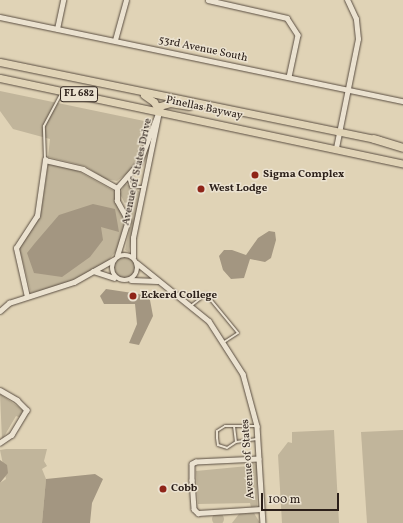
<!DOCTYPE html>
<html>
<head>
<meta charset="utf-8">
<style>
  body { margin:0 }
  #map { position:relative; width:403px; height:523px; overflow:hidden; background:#e0d3b6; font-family:Vollkorn,serif }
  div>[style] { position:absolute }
  .green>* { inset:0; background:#c1b59b }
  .round { border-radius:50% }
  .water>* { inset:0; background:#a39681 }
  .roads { filter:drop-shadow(0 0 1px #594d41) drop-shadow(0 0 1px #594d41) }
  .service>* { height:2px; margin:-1px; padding:0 1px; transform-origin:1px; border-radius:1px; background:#ebe2d0 }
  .minor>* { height:4.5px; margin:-2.25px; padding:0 2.25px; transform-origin:2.25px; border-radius:2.25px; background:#ebe2d0 }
  .minor>.ring { margin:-2.25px; padding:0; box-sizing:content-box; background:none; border:4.5px solid #ebe2d0; border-radius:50% }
  .primary>* { height:7px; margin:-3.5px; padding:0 3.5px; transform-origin:3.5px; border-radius:3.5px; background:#e0d3b6 }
  .motorway>* { height:8px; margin:-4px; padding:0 4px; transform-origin:4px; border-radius:4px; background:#e0d3b6 }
  .dots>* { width:11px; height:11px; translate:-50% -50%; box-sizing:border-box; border:2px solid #ebe2d0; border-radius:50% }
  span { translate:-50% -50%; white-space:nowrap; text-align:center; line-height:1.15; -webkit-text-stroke:3px #ebe2d0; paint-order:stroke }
  .shield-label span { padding:1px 3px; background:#ebe2d0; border:1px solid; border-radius:3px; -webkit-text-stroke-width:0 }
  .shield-label { font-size:10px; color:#2c201a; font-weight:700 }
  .street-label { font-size:11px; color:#2c201a }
  .poi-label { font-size:11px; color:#2c201a; font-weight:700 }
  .left { translate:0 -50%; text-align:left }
  .scale { position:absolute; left:261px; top:493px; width:78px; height:18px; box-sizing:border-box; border:2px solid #2c201a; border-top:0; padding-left:5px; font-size:12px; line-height:14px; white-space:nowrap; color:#2c201a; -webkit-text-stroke:3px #ebe2d0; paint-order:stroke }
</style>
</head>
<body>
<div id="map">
  <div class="green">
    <div style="clip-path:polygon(0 91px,149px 122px,142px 148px,130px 171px,117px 181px,105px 179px,85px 166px,48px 157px,50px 139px,13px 129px,0 111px)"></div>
    <div style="clip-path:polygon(55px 164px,78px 171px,114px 191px,126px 220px,124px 233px,120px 247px,105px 264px,60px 286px,31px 293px,19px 247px,41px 212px,48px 165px)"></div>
    <div style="clip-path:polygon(125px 183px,140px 192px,129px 252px,125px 250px,132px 217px,120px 194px)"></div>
    <div class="round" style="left:114px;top:257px;width:22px;height:22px"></div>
    <div style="clip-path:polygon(0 394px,23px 410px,21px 418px,16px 416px,2px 440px)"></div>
    <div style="clip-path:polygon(334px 430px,339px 523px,282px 523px,278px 455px,288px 442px,292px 443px,292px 432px)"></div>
    <div style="clip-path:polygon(403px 430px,403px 523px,367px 523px,361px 432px)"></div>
    <div style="clip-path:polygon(6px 449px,47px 449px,44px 461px,47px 466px,42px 469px,46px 479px,42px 523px,0 523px,0 483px,6px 479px,0 450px)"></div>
    <div style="clip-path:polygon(250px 461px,257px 465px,257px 506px,251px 507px,250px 503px,198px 504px,196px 471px,248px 466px)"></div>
    <div style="clip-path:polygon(254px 513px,260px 523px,232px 523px,239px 514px)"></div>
    <div class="round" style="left:212px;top:513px;width:12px;height:12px"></div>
  </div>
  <div class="water">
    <div style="clip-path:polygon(93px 204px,115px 209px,119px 232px,101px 227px,103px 240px,90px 257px,62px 277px,34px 273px,27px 253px,35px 243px,59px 215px)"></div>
    <div style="clip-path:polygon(269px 231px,275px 232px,276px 240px,271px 258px,265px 262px,250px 259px,244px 278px,231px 279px,223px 270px,219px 256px,224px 250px,232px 250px,246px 255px,258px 238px)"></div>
    <div style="clip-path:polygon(106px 289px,139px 294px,150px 300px,153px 316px,139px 345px,129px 343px,137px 324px,135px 304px,104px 304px,100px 296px)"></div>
    <div style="clip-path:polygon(0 460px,7px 465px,8px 473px,0 483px)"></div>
    <div style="clip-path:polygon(95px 474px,103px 479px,92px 503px,90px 523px,42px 523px,46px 479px)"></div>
  </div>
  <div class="roads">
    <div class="service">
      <div style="left:45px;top:159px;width:33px;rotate:-92deg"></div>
      <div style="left:44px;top:126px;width:38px;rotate:-62deg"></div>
      <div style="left:128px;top:177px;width:10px;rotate:73deg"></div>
      <div style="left:131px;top:187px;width:11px"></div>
      <div style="left:192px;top:305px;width:18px;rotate:-38deg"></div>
      <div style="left:206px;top:294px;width:50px;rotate:50.6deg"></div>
      <div style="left:238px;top:333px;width:17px;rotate:147deg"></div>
      <div style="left:234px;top:426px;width:16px;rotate:83deg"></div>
      <div style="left:256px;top:426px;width:31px;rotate:180deg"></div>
      <div style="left:225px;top:426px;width:9px;rotate:148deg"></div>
      <div style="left:217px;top:431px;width:7px;rotate:90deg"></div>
      <div style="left:217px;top:438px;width:7px;rotate:82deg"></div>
      <div style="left:218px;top:445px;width:9px;rotate:18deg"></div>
      <div style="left:227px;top:448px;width:11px;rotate:-34deg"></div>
      <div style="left:236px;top:442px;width:21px;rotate:-8deg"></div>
    </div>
    <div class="minor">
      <div style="left:208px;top:0;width:81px;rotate:12.8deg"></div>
      <div style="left:287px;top:18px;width:20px;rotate:57deg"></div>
      <div style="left:298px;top:35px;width:43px;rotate:102.1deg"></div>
      <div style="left:0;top:17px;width:412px;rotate:11.8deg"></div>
      <div style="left:57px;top:29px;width:30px;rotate:-78deg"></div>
      <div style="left:115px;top:40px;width:41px;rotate:-74.6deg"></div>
      <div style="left:336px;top:148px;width:111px;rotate:-78.6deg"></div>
      <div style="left:358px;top:39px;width:20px;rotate:-96deg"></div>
      <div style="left:356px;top:19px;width:21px;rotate:-115deg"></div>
      <div class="ring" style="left:112px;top:255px;width:21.5px;height:21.5px"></div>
      <div style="left:117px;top:256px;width:37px;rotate:-73deg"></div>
      <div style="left:128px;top:221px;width:23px;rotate:-119deg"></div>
      <div style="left:117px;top:201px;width:13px;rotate:-90deg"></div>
      <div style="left:117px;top:188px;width:33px;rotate:-49deg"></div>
      <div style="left:139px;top:163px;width:56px;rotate:-69deg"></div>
      <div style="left:133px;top:257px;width:19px;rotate:-90deg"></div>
      <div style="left:133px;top:238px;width:130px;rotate:-78.4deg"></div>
      <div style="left:137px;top:263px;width:92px;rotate:38.9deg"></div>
      <div style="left:209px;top:321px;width:63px;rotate:57.3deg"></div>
      <div style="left:243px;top:374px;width:54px;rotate:74.9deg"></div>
      <div style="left:257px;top:426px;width:97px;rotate:86.5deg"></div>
      <div style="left:93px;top:271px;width:22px;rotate:18deg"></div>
      <div style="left:131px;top:280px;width:26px;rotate:2deg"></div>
      <div style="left:27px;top:297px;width:50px;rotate:-102.7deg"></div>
      <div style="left:16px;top:248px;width:38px;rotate:-57deg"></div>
      <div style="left:37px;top:216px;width:57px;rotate:-81.9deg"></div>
      <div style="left:45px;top:160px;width:39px;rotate:13deg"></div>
      <div style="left:83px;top:169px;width:39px;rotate:29deg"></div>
      <div style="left:0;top:311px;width:12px;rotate:-42deg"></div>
      <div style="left:9px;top:303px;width:68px;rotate:-17.9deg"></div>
      <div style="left:74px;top:282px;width:45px;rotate:-29.4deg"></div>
      <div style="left:0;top:390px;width:20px;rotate:30deg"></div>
      <div style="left:17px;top:400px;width:14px;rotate:45deg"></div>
      <div style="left:27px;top:410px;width:29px;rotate:121deg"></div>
      <div style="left:12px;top:435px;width:14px;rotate:146deg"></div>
      <div style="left:259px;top:459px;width:63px;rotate:177.3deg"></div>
      <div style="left:196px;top:462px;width:4px;rotate:153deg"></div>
      <div style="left:192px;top:464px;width:16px;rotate:90deg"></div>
      <div style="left:192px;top:480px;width:29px;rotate:86deg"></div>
      <div style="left:194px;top:509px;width:6px;rotate:45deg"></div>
      <div style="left:198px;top:513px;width:63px;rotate:-3.6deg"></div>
    </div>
    <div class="primary">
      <div style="left:0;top:62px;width:387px;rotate:11.6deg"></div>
      <div style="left:0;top:78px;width:412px;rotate:12deg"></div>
      <div style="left:144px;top:95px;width:12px;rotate:35deg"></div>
      <div style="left:154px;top:102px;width:10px;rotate:61deg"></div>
      <div style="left:159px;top:111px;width:5px;rotate:-79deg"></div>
      <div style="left:160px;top:106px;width:10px;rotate:-17deg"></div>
      <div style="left:170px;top:103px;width:19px;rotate:9deg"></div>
    </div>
    <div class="motorway">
      <div style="left:374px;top:139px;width:30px;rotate:17deg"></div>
    </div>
  </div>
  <div class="dots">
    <div style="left:255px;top:175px;background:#8f2418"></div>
    <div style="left:201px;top:189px;background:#8f2418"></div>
    <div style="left:133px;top:296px;background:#8f2418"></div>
    <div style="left:163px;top:489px;background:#8f2418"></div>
  </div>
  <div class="shield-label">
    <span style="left:79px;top:94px">FL 682</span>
  </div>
  <div class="street-label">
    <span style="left:203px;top:50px;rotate:12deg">53rd Avenue South</span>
    <span style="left:204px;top:109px;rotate:12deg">Pinellas Bayway</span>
    <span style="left:138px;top:172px;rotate:-78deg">Avenue of States Drive</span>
    <span style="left:249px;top:459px;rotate:-94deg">Avenue of States</span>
  </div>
  <div class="poi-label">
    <span class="left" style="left:263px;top:175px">Sigma Complex</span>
    <span class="left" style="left:209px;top:189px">West Lodge</span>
    <span class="left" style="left:141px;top:296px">Eckerd College</span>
    <span class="left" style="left:171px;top:489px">Cobb</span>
  </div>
  <div class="scale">100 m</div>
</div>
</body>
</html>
